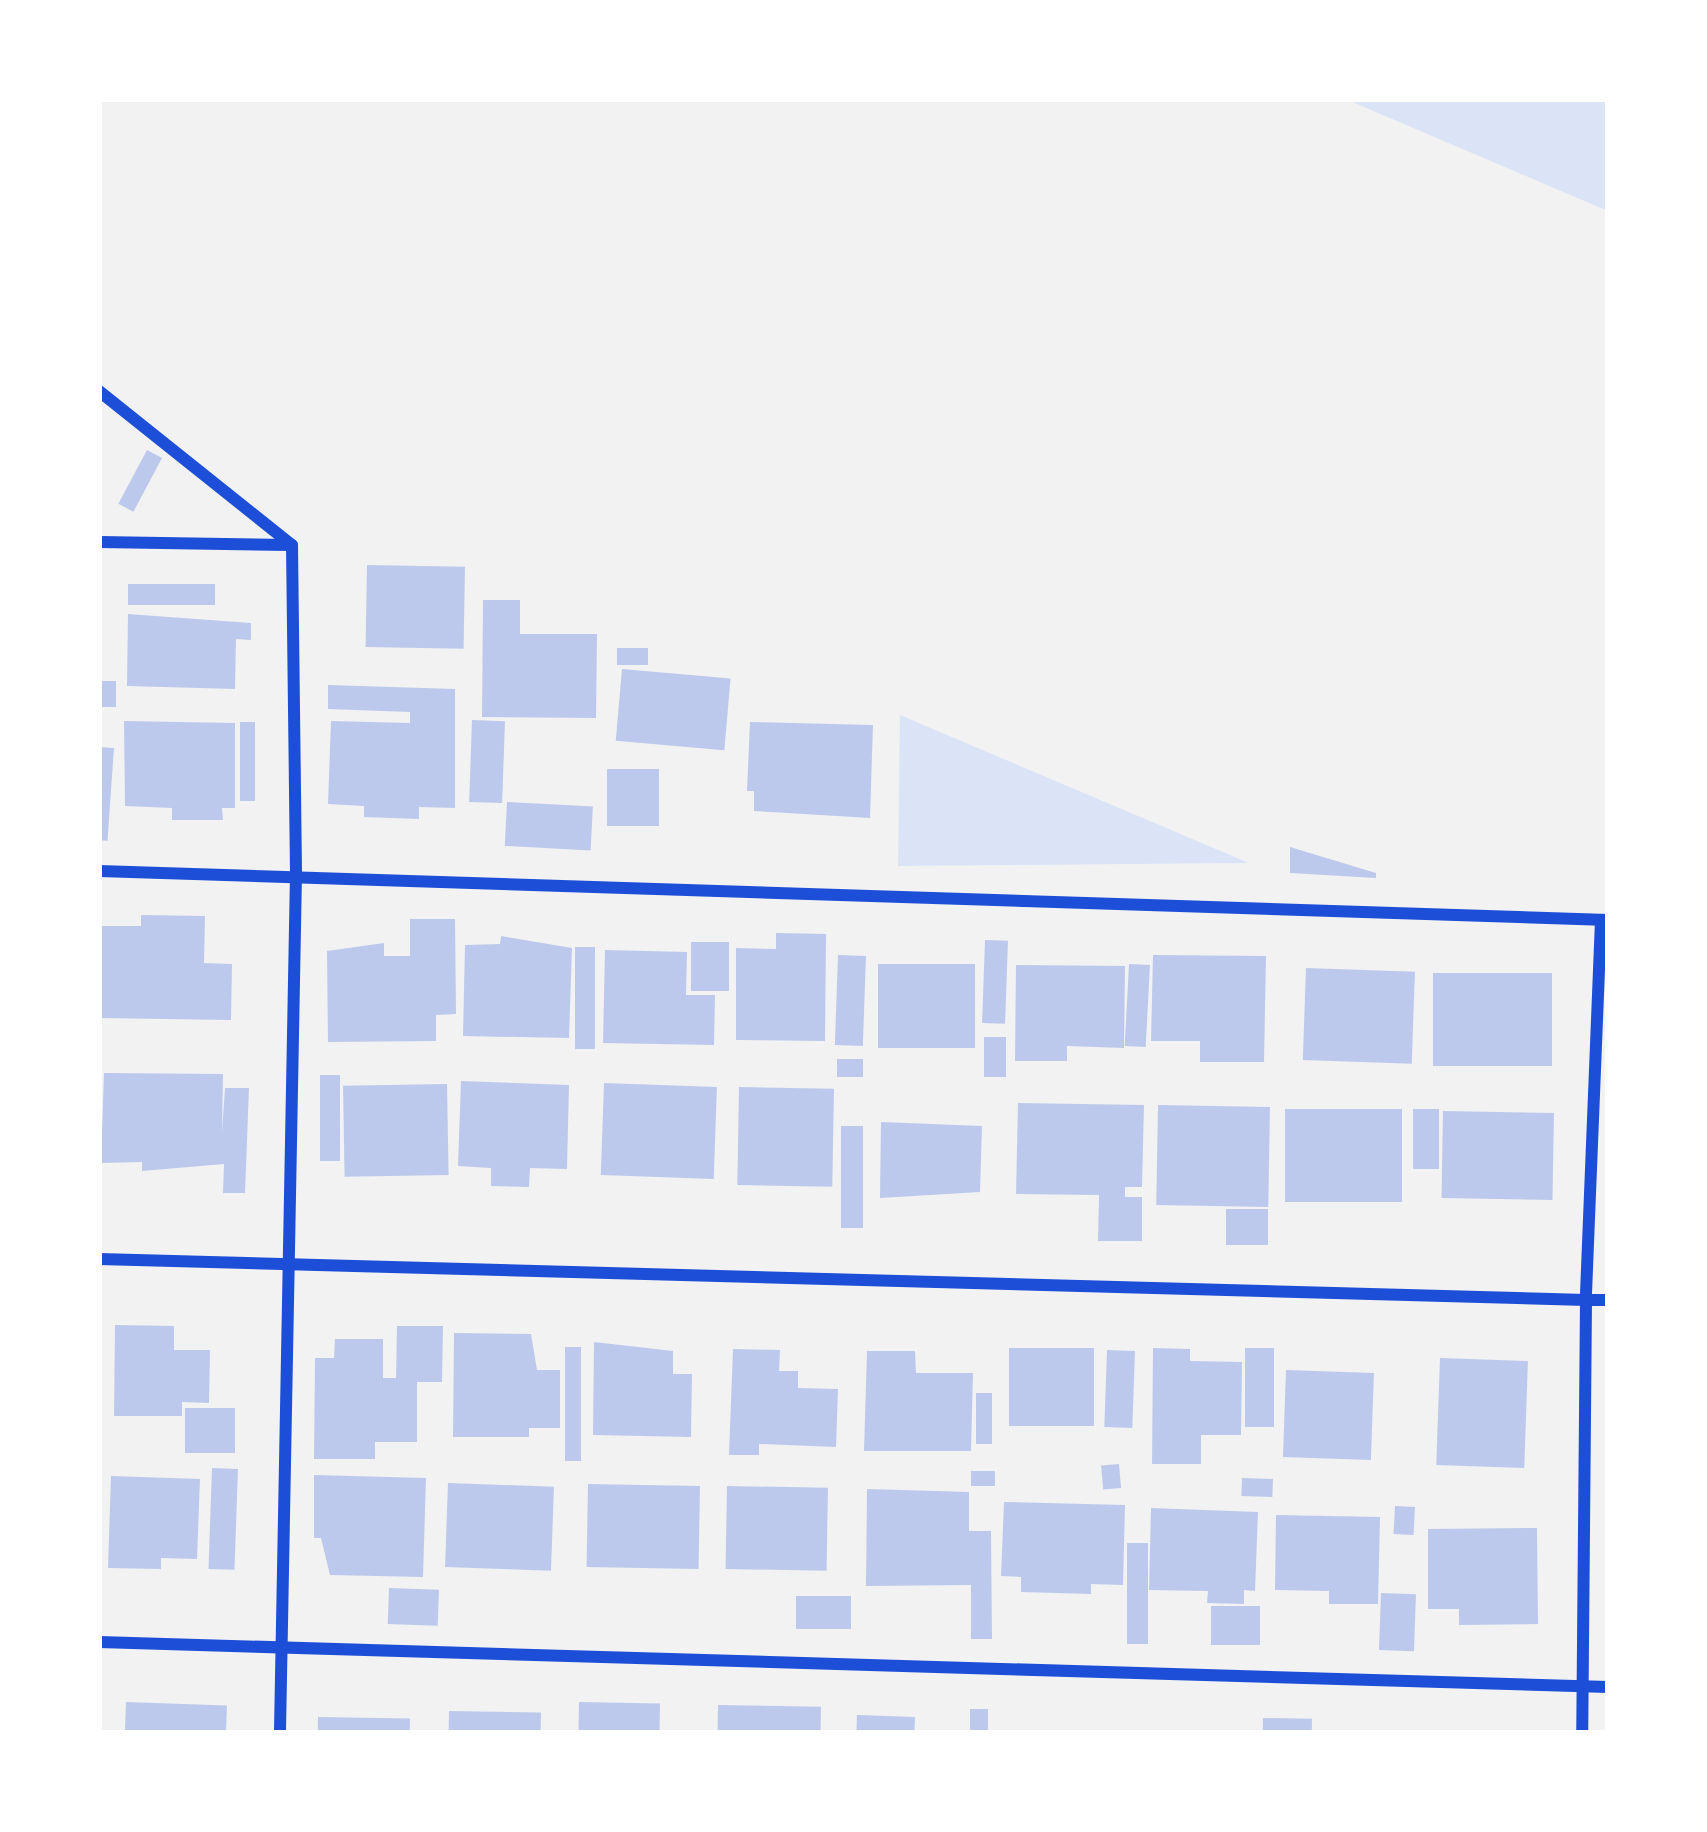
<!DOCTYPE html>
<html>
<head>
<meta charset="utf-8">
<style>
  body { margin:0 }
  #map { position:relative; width:1707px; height:1832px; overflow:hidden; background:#f2f2f2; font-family:"Roboto Condensed",sans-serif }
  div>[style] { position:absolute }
  .green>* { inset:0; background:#dbe4f7 }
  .building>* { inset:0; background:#bdc9ec; transform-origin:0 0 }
  .minor>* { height:12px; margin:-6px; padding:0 6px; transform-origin:6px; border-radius:6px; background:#1d4ed8 }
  span { translate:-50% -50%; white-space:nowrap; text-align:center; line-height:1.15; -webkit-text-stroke:12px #fff; paint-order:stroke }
  .frame { position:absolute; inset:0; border:102px solid #fff; pointer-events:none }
</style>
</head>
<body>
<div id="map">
  <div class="green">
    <div style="clip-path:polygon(1345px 99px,1608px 99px,1608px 211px)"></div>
    <div style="clip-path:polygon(900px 715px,1249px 863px,898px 866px)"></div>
  </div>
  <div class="building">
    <div style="left:147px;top:450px;width:17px;height:61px;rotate:28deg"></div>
    <div style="left:367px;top:565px;width:98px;height:82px;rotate:1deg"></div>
    <div style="left:128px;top:584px;width:87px;height:21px"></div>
    <div style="clip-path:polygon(483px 600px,520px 600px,520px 634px,597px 634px,596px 718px,482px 717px)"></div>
    <div style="clip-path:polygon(128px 614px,251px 623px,251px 640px,236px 639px,235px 689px,127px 686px)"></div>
    <div style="left:648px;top:648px;width:17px;height:31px;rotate:90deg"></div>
    <div style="left:622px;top:669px;width:109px;height:72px;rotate:5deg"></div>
    <div style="left:101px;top:681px;width:15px;height:26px"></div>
    <div style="clip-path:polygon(328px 685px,455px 689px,455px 808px,419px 807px,419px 819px,364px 817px,364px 806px,328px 804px,331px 721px,410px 723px,410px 712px,328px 709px)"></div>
    <div style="left:472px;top:720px;width:33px;height:82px;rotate:2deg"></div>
    <div style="clip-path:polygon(124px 721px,235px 723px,235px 808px,222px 808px,223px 820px,172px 820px,172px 808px,125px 806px)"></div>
    <div style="left:240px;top:722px;width:15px;height:79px"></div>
    <div style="clip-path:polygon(750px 722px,873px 725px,870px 818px,754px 811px,754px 791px,747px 791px)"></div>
    <div style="left:99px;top:747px;width:15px;height:93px;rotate:4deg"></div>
    <div style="left:607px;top:769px;width:52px;height:57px"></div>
    <div style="left:507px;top:802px;width:86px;height:44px;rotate:3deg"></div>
    <div style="clip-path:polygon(1290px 847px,1376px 873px,1376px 878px,1290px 873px)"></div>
    <div style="clip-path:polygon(141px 915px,205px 916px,204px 963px,232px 964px,231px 1020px,100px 1018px,102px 926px,141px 926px)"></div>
    <div style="clip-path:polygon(410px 919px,455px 919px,456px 1014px,436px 1015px,436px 1041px,328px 1042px,327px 951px,384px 943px,384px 956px,410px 956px)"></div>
    <div style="clip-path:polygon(776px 933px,826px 934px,825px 1041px,736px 1040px,736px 948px,776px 949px)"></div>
    <div style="clip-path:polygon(501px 936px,572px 948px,569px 1038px,463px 1036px,465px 945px,500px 944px)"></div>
    <div style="left:985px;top:940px;width:23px;height:83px;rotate:2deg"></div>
    <div style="left:691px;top:942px;width:38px;height:49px"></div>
    <div style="left:575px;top:947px;width:20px;height:102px"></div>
    <div style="clip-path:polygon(605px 950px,687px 952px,686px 995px,715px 995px,714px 1045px,603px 1043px)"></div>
    <div style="left:838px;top:955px;width:28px;height:90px;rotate:2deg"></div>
    <div style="clip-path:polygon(1153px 955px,1266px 956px,1264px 1062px,1200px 1062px,1200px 1041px,1151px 1041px)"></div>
    <div style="left:878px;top:964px;width:97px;height:84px"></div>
    <div style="left:1129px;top:964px;width:21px;height:82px;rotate:3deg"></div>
    <div style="clip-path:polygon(1016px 965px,1125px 966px,1124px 1048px,1067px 1046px,1067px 1061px,1015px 1061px)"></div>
    <div style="left:1306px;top:968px;width:109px;height:92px;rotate:2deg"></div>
    <div style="left:1433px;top:973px;width:119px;height:93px"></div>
    <div style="left:984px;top:1037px;width:22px;height:40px"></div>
    <div style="left:837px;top:1059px;width:26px;height:18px"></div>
    <div style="clip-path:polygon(104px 1073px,223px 1074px,222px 1132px,225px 1088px,249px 1088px,245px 1193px,223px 1193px,224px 1164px,142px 1171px,142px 1162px,101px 1163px)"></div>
    <div style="left:320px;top:1075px;width:20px;height:86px"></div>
    <div style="clip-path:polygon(461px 1081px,569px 1085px,567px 1169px,530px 1168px,529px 1187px,491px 1186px,491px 1168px,458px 1166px)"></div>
    <div style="left:604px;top:1083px;width:113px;height:92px;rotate:2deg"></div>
    <div style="left:447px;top:1084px;width:91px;height:104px;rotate:89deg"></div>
    <div style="left:739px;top:1087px;width:95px;height:98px;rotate:1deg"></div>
    <div style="clip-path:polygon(1018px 1103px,1144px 1105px,1142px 1187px,1125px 1187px,1125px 1197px,1142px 1197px,1142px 1241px,1098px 1241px,1099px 1195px,1016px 1194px)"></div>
    <div style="left:1158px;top:1105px;width:112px;height:100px;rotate:1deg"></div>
    <div style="left:1285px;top:1109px;width:117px;height:93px"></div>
    <div style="left:1413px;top:1109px;width:26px;height:60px"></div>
    <div style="left:1443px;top:1111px;width:111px;height:87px;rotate:1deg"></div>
    <div style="clip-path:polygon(881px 1122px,982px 1126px,980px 1192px,880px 1198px)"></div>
    <div style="left:841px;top:1126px;width:22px;height:102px"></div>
    <div style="left:1226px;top:1209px;width:42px;height:36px"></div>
    <div style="clip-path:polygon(115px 1325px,174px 1326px,174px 1350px,210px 1350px,209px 1403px,182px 1402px,182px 1416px,114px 1416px)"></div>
    <div style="clip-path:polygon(397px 1326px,443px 1326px,442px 1382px,417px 1382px,417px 1442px,375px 1442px,375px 1459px,314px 1459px,315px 1358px,334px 1358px,335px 1339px,383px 1339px,383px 1378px,396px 1378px)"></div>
    <div style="clip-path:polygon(454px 1333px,531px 1334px,537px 1370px,560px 1370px,560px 1428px,529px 1428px,529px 1437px,453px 1437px)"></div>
    <div style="clip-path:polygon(594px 1342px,673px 1351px,673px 1374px,692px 1374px,691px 1437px,593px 1435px)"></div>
    <div style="left:565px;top:1347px;width:16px;height:114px"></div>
    <div style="left:1009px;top:1348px;width:85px;height:78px"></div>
    <div style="clip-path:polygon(1153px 1348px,1190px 1349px,1190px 1361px,1242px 1362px,1241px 1435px,1201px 1435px,1201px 1464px,1152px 1464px)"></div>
    <div style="left:1245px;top:1348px;width:29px;height:79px"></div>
    <div style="clip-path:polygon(733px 1349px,780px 1350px,779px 1371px,798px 1371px,798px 1388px,838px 1389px,836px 1447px,759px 1444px,759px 1455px,729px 1455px)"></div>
    <div style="left:1107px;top:1350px;width:28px;height:77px;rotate:2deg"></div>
    <div style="clip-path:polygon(867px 1351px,915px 1351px,916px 1373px,973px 1373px,971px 1451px,864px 1451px)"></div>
    <div style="left:1440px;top:1358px;width:88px;height:107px;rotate:2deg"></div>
    <div style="left:1286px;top:1370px;width:88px;height:87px;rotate:2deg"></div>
    <div style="left:976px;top:1393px;width:16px;height:51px"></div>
    <div style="left:235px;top:1408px;width:45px;height:50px;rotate:90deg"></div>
    <div style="left:1119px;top:1464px;width:24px;height:18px;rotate:85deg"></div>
    <div style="left:212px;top:1468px;width:26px;height:101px;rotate:2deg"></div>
    <div style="left:971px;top:1471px;width:24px;height:15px"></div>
    <div style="clip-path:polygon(314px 1475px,426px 1478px,423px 1577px,330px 1575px,321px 1538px,314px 1538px)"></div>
    <div style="clip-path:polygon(111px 1476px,200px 1479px,197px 1559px,161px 1558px,161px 1569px,108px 1568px)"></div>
    <div style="left:1242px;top:1478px;width:31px;height:18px;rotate:2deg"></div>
    <div style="left:448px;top:1483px;width:106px;height:84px;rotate:2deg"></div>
    <div style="left:588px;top:1484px;width:112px;height:83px;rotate:1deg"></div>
    <div style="left:727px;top:1486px;width:101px;height:83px;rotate:1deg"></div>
    <div style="clip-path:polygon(867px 1489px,969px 1492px,969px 1531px,991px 1531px,992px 1639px,971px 1639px,971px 1585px,866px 1586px)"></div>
    <div style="clip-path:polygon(1004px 1502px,1125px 1505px,1123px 1585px,1091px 1584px,1091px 1594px,1021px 1592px,1021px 1577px,1001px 1576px)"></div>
    <div style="left:1395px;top:1506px;width:20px;height:28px;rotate:3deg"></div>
    <div style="clip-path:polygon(1151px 1508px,1258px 1512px,1255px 1591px,1244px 1590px,1244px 1604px,1207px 1603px,1208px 1591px,1149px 1590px)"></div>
    <div style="clip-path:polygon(1276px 1515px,1380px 1517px,1378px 1604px,1329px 1604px,1329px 1591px,1275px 1590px)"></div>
    <div style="clip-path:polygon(1537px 1528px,1538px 1624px,1459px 1625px,1459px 1609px,1428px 1609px,1428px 1529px)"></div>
    <div style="left:1127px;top:1543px;width:21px;height:101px"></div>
    <div style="left:389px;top:1588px;width:50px;height:36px;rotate:2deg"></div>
    <div style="left:1381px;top:1593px;width:35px;height:57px;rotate:2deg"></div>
    <div style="left:796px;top:1596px;width:55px;height:33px"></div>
    <div style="left:1211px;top:1606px;width:49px;height:39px"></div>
    <div style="left:126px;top:1702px;width:101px;height:31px;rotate:2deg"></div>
    <div style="left:579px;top:1702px;width:81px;height:31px;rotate:1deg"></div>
    <div style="left:718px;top:1705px;width:103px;height:28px;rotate:1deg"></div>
    <div style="left:970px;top:1709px;width:18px;height:24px"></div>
    <div style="left:449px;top:1711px;width:92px;height:22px;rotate:1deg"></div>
    <div style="left:857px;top:1715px;width:58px;height:18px;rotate:2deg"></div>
    <div style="left:318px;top:1717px;width:92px;height:16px;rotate:1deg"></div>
    <div style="left:1263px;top:1718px;width:49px;height:15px;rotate:1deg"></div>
  </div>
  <div class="minor">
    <div style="left:99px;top:391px;width:247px;rotate:38.6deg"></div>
    <div style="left:292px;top:545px;width:329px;rotate:89.3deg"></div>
    <div style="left:296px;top:874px;width:859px;rotate:91.07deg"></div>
    <div style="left:99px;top:542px;width:191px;rotate:0.9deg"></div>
    <div style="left:99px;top:871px;width:1510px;rotate:1.86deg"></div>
    <div style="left:1601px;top:920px;width:380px;rotate:92.3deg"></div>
    <div style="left:1586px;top:1300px;width:22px"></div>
    <div style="left:99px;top:1259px;width:1488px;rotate:1.58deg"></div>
    <div style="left:1586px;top:1300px;width:433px;rotate:90.5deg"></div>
    <div style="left:99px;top:1642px;width:1510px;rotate:1.71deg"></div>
  </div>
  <div class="frame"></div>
</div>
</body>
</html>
